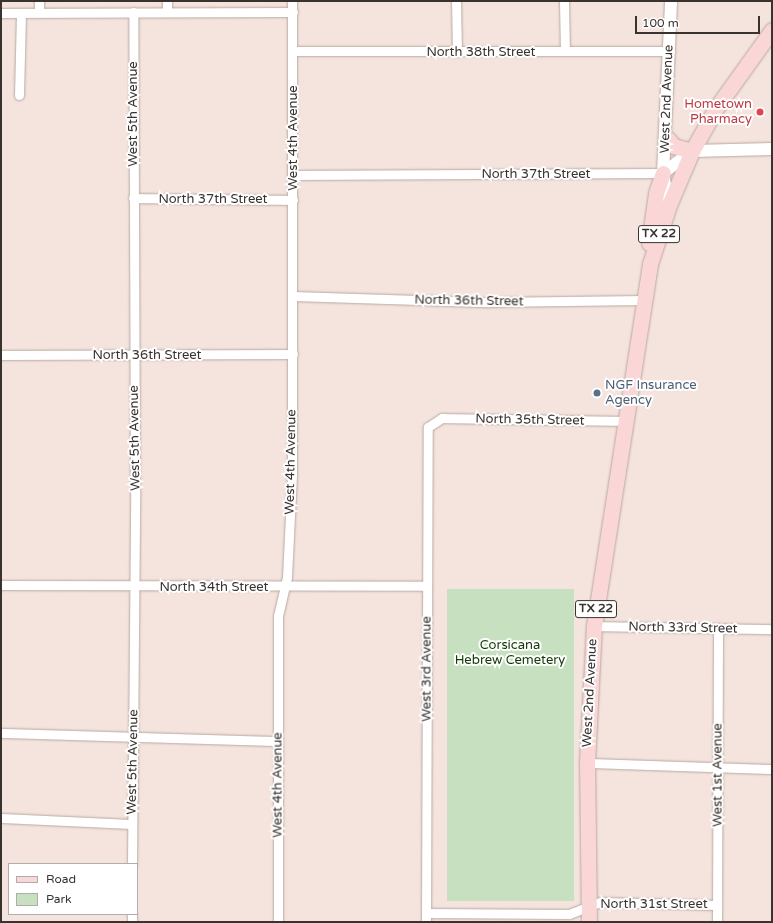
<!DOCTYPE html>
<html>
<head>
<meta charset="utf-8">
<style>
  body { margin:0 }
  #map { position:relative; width:773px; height:923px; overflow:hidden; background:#f5e4dd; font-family:"Varela Round",sans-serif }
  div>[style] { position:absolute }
  .green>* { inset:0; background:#c7e1c0; transform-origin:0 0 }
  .roads { filter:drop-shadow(0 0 1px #b8a9a2) drop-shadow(0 0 1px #b8a9a2) }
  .minor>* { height:9px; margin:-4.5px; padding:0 4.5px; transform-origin:4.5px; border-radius:4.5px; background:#fff }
  .tertiary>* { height:12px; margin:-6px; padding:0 6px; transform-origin:6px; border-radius:6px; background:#fff }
  .primary>* { height:15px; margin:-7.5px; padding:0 7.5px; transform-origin:7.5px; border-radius:7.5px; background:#fad7d6 }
  .dots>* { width:11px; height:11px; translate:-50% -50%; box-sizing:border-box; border:2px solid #fff; border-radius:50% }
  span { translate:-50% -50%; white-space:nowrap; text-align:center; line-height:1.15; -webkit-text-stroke:4px #fff; paint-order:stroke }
  .shield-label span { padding:1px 3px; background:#fff; border:1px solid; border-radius:3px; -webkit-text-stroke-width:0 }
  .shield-label { font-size:12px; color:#393330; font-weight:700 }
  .street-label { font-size:13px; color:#393330 }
  .health-label { font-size:13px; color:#be3a42 }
  .right { translate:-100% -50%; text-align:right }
  .service-label { font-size:13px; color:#4e5e75 }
  .left { translate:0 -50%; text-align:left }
  .park-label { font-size:13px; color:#113904 }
  .frame { position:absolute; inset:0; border:2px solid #393330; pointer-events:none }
  .legend { position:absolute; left:8px; top:863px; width:130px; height:52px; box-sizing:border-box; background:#fff; border:1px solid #b0adac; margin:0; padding:5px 7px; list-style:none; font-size:12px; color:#393330 }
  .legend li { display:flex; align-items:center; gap:8px; height:20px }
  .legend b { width:20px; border:1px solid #b0adac }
  .scale { position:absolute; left:635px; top:16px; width:125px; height:18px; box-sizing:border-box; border:2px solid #393330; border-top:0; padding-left:5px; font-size:12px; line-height:14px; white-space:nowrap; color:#393330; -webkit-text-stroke:3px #fff; paint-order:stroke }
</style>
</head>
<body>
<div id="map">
  <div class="green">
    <div style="left:447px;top:589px;width:127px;height:312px"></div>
  </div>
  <div class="roads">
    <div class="minor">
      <div style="left:167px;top:1px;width:11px;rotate:90deg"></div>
      <div style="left:456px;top:1px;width:51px;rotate:88.9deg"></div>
      <div style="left:564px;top:1px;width:50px;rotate:88.9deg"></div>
      <div style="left:39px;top:12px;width:11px;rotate:-90deg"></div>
      <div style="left:1px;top:13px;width:292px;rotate:-0.2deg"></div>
      <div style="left:293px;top:51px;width:377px"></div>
      <div style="left:19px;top:95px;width:81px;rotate:-88.6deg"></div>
      <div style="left:293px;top:175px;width:370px;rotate:-0.3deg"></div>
      <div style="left:133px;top:198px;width:160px;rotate:0.7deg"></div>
      <div style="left:293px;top:296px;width:196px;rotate:1.8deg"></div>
      <div style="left:489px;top:302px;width:155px;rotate:-0.7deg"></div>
      <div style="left:1px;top:355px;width:292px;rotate:-0.2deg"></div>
      <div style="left:1px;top:585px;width:426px;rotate:0.1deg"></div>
      <div style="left:594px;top:626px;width:178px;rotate:1deg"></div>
      <div style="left:1px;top:733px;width:277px;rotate:1.7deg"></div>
      <div style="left:587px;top:763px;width:185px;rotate:1.9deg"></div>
      <div style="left:1px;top:818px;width:131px;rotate:2.6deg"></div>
      <div style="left:132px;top:864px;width:373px;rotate:-89.5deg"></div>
      <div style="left:135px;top:491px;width:479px;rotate:-90.2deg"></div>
      <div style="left:426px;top:913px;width:143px;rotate:0.4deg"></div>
      <div style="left:569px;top:914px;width:34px;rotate:-21deg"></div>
      <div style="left:601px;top:902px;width:116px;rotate:1.5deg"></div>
      <div style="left:132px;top:922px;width:8px;rotate:-90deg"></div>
      <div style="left:278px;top:922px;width:306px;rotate:-90deg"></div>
      <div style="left:278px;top:616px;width:40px;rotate:-77deg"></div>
      <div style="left:287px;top:577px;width:103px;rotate:-87.2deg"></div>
      <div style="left:292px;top:474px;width:473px;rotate:-90deg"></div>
      <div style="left:426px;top:922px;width:495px;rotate:-89.8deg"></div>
      <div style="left:428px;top:427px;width:17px;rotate:-33deg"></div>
      <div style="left:442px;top:418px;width:182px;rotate:0.9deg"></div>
      <div style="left:717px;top:922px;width:294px;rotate:-89.8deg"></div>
    </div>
    <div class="tertiary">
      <div style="left:663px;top:173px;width:36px;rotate:-37deg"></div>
      <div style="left:692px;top:151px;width:80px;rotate:-1.4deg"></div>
      <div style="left:669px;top:205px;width:33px;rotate:-101deg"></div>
      <div style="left:663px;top:173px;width:172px;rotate:-87.3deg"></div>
    </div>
    <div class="primary">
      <div style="left:667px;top:138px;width:11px;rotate:49deg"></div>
      <div style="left:674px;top:146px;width:19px;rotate:16deg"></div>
      <div style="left:649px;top:243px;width:50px;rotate:-82deg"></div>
      <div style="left:656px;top:193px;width:21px;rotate:-71deg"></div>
      <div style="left:589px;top:922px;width:159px;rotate:-90.7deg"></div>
      <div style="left:587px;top:763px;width:137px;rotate:-87.1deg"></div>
      <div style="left:594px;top:626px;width:366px;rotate:-81.2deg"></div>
      <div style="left:650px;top:264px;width:62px;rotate:-72.1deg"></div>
      <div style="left:669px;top:205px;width:59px;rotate:-66.9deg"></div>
      <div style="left:692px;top:151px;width:49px;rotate:-60.8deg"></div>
      <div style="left:716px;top:108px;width:96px;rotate:-54.3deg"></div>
    </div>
  </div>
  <div class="dots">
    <div style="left:760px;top:112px;background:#e0444e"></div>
    <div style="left:597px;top:393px;background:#5c6f8a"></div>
  </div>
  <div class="shield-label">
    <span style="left:659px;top:234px">TX 22</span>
    <span style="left:596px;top:609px">TX 22</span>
  </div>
  <div class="street-label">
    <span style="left:481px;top:52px">North 38th Street</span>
    <span style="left:667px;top:99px;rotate:-88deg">West 2nd Avenue</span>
    <span style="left:133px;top:114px;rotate:-90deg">West 5th Avenue</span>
    <span style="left:293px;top:138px;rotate:-90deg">West 4th Avenue</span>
    <span style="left:536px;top:174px">North 37th Street</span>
    <span style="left:213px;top:199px">North 37th Street</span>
    <span style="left:469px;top:301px;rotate:1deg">North 36th Street</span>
    <span style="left:147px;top:355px">North 36th Street</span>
    <span style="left:530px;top:420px;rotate:1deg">North 35th Street</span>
    <span style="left:135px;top:438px;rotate:-91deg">West 5th Avenue</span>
    <span style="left:291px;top:462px;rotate:-89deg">West 4th Avenue</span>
    <span style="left:214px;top:587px">North 34th Street</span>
    <span style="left:683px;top:628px;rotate:1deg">North 33rd Street</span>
    <span style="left:427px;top:669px;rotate:-90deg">West 3rd Avenue</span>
    <span style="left:590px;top:693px;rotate:-87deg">West 2nd Avenue</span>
    <span style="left:133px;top:762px;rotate:-89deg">West 5th Avenue</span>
    <span style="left:718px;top:775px;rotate:-90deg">West 1st Avenue</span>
    <span style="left:278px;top:785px;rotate:-90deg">West 4th Avenue</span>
    <span style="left:654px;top:904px">North 31st Street</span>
  </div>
  <div class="health-label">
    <span class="right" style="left:752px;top:112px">Hometown<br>Pharmacy</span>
  </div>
  <div class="service-label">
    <span class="left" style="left:605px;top:393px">NGF Insurance<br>Agency</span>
  </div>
  <div class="park-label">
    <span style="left:510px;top:653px">Corsicana<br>Hebrew Cemetery</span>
  </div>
  <div class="frame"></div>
  <ul class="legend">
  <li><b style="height:5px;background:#fad7d6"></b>Road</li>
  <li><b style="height:11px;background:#c7e1c0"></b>Park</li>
  </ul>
  <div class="scale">100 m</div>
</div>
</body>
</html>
